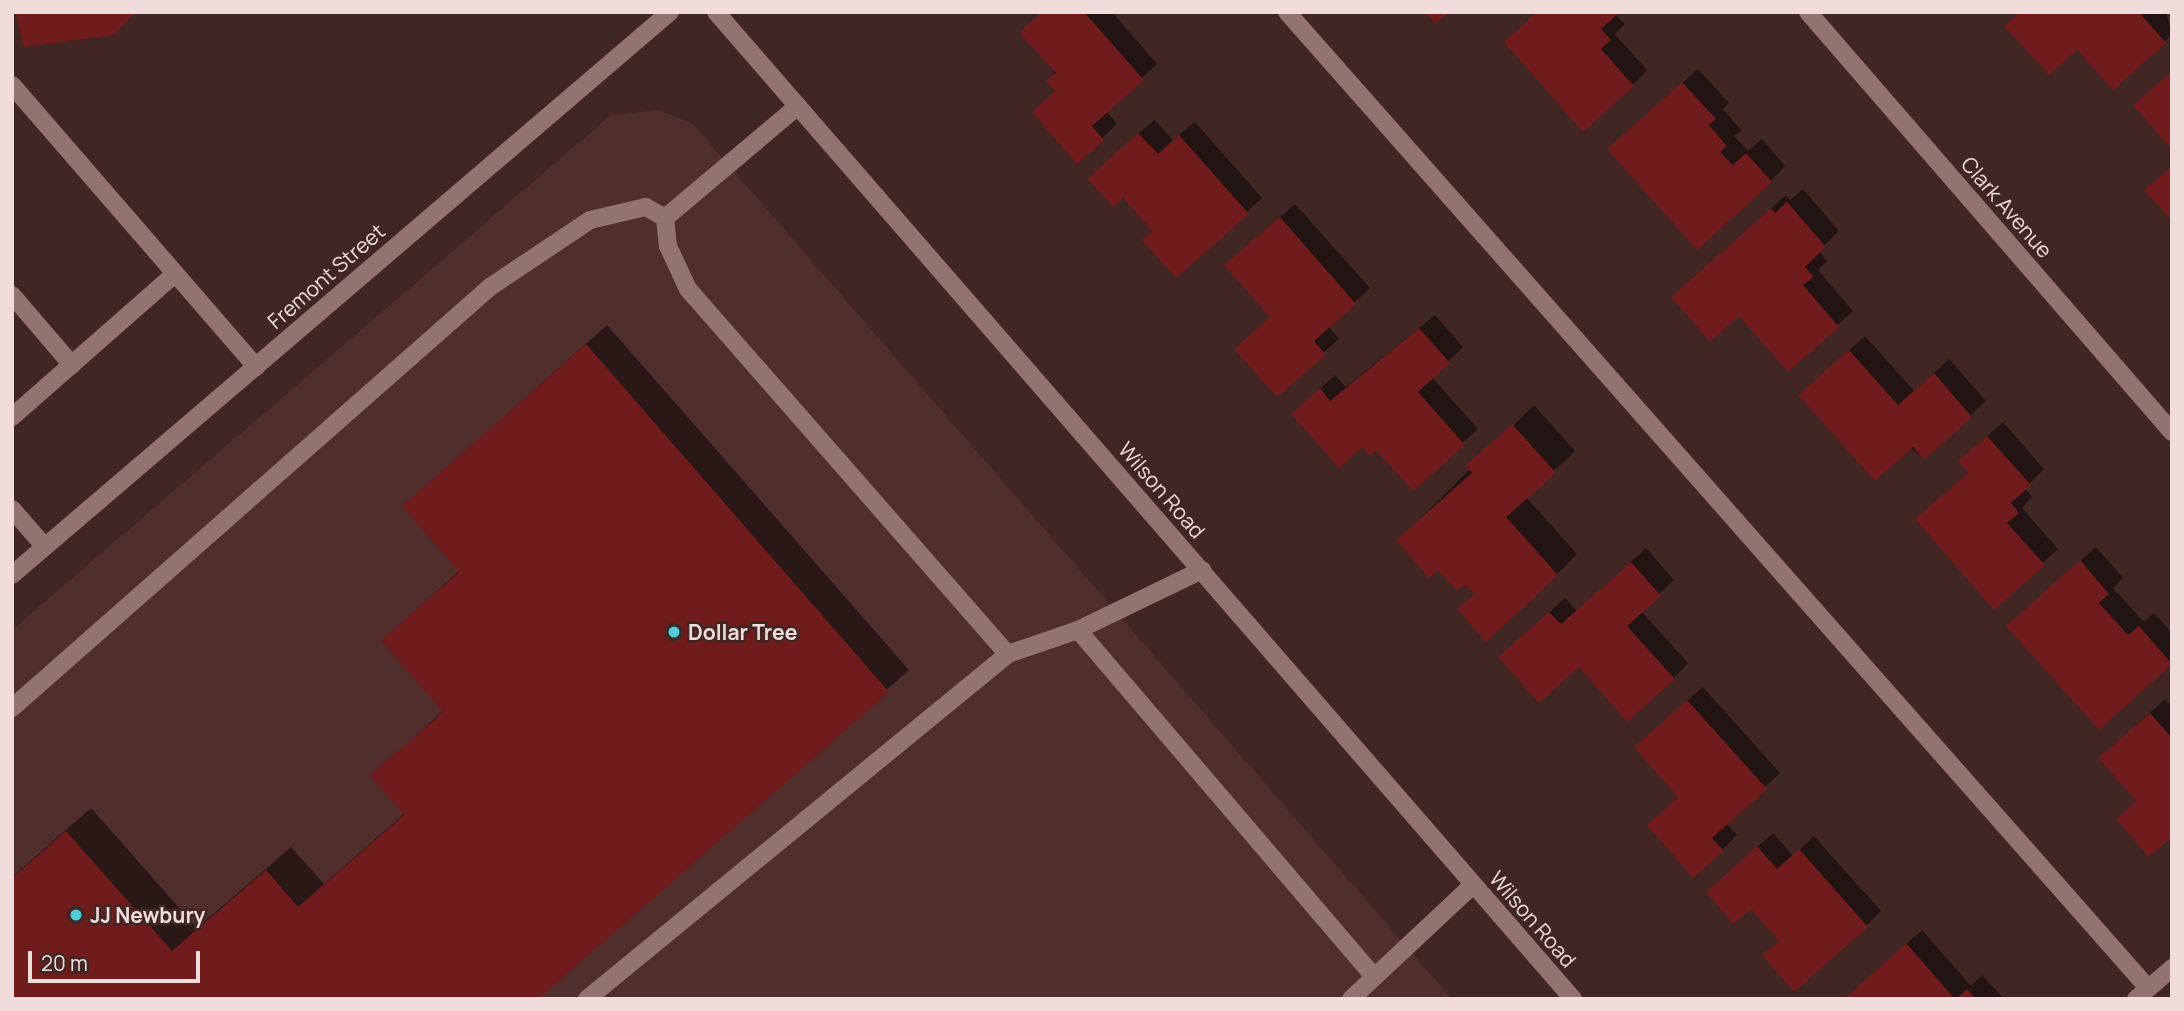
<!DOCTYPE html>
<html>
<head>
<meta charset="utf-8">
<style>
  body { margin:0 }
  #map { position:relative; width:2184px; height:1011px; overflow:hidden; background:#412724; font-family:Manrope,sans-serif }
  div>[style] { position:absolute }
  .built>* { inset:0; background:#4f2e2c }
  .shadow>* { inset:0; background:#0007 }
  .building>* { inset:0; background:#701c1c }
  .service>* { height:18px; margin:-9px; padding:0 9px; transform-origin:9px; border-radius:9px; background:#92736f }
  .minor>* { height:18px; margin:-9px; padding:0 9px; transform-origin:9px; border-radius:9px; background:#92736f }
  .tertiary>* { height:18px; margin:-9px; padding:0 9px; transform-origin:9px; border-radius:9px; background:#92736f }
  .dots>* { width:19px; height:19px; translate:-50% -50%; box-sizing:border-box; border:4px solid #412724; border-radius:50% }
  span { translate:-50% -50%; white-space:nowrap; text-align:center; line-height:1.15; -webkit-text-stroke:5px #412724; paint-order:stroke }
  .street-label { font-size:21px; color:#efdcdb }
  .poi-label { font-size:21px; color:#efdcdb; font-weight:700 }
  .left { translate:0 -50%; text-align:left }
  .frame { position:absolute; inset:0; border:14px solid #efdcdb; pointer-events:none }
  .scale { position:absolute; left:28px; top:951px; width:172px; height:32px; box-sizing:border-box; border:4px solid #efdcdb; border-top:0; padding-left:9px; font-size:21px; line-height:24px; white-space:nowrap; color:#efdcdb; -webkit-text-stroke:5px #412724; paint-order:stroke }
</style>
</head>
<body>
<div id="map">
  <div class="built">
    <div style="clip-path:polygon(658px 110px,693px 124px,1452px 999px,12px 999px,12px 630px,611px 115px)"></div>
  </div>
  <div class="shadow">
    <div style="clip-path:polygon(1043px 12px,1112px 12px,1157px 64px,1106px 111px,1117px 124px,1102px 138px,1057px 90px)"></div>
    <div style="clip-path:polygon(1538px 12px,1615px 14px,1625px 24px,1615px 34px,1647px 70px,1633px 85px)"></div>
    <div style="clip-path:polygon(2020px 12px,2166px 12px,2172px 34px,2165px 41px,2077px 47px)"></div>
    <div style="clip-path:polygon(1698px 69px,1729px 103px,1723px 109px,1741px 130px,1734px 136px,1748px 151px,1762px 139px,1785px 166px,1771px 181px,1624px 134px)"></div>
    <div style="clip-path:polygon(1154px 120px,1173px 140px,1195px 122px,1262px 198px,1176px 276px,1153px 231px,1104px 164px)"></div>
    <div style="clip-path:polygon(1803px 189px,1839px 231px,1819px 251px,1827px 261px,1818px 270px,1853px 311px,1788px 369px,1739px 313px,1688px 282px,1786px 195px,1790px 200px)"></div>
    <div style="clip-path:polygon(1295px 204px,1370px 288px,1328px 326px,1339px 339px,1277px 395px,1272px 316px,1241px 251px)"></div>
    <div style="clip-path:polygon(1435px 315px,1463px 347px,1432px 377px,1478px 429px,1413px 488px,1376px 448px,1308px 400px,1335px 375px,1346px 387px)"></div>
    <div style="clip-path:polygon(607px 325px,909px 670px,703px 852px,12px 999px,12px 877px,91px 808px,197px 928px,291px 847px,324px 884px,405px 813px,372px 775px,444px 710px,383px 640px,460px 570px,404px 506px)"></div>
    <div style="clip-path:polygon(1865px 336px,1914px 391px,1949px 359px,1986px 401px,1924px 458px,1815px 381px)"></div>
    <div style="clip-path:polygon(1534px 405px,1575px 451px,1526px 497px,1577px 554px,1557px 574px,1460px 609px,1476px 593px,1399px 540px)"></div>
    <div style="clip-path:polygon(2003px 422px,2044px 469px,2025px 488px,2032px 497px,2022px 508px,2058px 549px,1995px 607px,1932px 505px,1969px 472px,1975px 447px)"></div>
    <div style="clip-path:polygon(2096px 547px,2123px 578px,2113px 588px,2144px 622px,2154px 613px,2172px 633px,2172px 663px,2099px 727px,2023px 612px)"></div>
    <div style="clip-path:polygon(1646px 548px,1674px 580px,1641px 611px,1688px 663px,1674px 678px,1579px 665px,1515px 643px,1565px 598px,1577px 611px)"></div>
    <div style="clip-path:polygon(1703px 687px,1780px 773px,1726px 823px,1737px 835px,1722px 850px,1664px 811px,1679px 796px,1651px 732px)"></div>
    <div style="clip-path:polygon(2165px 699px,2172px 707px,2172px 836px,2100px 758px)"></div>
    <div style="clip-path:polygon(1773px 833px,1793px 856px,1814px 836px,1881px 911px,1866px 926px,1780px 940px,1723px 877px)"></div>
    <div style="clip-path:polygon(1922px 930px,1971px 986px,1982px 975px,2004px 999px,1844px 999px)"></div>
  </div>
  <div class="building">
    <div style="clip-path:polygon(16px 12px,136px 12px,114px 35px,23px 47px)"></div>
    <div style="clip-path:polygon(1042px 12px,1084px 12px,1144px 80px,1092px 126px,1104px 140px,1077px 164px,1032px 112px,1055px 91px,1046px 81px,1056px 73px,1019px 33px)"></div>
    <div style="clip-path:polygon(1425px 12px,1449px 12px,1436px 24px)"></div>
    <div style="clip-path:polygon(1537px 12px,1620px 12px,1601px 29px,1611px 40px,1601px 49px,1634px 86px,1583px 132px,1504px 42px)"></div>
    <div style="clip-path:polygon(2020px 12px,2139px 12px,2166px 43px,2113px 90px,2077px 50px,2049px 75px,2004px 26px)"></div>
    <div style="clip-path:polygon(2172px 71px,2172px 150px,2133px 105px)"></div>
    <div style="clip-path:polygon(1682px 82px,1716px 119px,1709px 125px,1727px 146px,1720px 152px,1733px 165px,1746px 153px,1772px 182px,1697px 250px,1607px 149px)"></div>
    <div style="clip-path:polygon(1138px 133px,1158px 154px,1179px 135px,1249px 214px,1176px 278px,1142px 240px,1152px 231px,1123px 198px,1113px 207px,1087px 179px)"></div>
    <div style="clip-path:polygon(2172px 166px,2172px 221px,2144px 190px)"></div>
    <div style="clip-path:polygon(1787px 202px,1826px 247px,1805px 267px,1814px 277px,1803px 285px,1839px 327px,1788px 372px,1739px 316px,1710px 342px,1671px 297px,1771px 208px,1775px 213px)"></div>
    <div style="clip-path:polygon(1280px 217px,1356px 304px,1314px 341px,1326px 355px,1277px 397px,1234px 349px,1270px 317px,1224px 265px)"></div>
    <div style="clip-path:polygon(1419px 328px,1450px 363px,1418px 392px,1465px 445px,1413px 491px,1376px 450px,1370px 456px,1362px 447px,1339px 468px,1291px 414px,1320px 388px,1330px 401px)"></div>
    <div style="clip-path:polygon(586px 344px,889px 692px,538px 999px,12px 999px,12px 878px,66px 831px,172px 951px,266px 870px,298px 907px,404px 815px,370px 775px,443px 712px,381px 640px,459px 572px,402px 506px)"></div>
    <div style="clip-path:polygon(1849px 350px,1898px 405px,1934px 373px,1972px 417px,1924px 460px,1913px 447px,1875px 481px,1798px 395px)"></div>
    <div style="clip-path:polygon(1512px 424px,1556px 473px,1506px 517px,1558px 575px,1486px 642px,1457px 609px,1475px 594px,1465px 585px,1457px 591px,1438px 570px,1429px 578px,1396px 540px,1472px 473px,1465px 466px)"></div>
    <div style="clip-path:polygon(1987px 436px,2031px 485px,2011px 503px,2019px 513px,2007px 523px,2045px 565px,1994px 610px,1915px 519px,1968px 473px,1958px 461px)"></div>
    <div style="clip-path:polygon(2080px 560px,2109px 594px,2099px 603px,2128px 635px,2139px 626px,2172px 664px,2099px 730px,2006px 626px)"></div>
    <div style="clip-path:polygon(1631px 562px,1661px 596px,1627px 626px,1675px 679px,1627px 722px,1579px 667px,1539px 703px,1498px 657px,1549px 612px,1561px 624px)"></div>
    <div style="clip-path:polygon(1687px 700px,1767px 789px,1712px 838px,1724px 851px,1693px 878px,1647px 825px,1678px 797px,1634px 747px)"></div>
    <div style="clip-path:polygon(2150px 713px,2172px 738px,2172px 837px,2149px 857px,2116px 819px,2136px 801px,2098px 758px)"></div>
    <div style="clip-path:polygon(1757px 846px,1777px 869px,1799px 849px,1868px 927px,1794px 992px,1762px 955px,1779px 941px,1751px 909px,1733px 924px,1706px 892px)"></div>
    <div style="clip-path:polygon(1906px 943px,1955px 999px,1844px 999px)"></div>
    <div style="clip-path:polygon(1967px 989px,1976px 999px,1956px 999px)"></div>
  </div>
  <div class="service">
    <div style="left:1287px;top:12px;width:1301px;rotate:48.58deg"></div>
    <div style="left:12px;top:85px;width:373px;rotate:49.1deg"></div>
    <div style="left:665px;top:218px;width:28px;rotate:84deg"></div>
    <div style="left:668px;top:246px;width:47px;rotate:65.1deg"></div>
    <div style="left:688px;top:289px;width:485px;rotate:48.8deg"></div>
    <div style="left:665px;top:218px;width:174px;rotate:-40.1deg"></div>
    <div style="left:12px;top:295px;width:92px;rotate:49.4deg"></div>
    <div style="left:12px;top:417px;width:217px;rotate:-41.3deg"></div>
    <div style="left:12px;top:509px;width:50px;rotate:49deg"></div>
    <div style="left:1078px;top:630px;width:456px;rotate:49.5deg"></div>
    <div style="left:12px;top:708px;width:637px;rotate:-41.37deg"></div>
    <div style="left:490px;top:287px;width:120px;rotate:-33.8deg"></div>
    <div style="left:590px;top:220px;width:57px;rotate:-13.1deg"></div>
    <div style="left:646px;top:207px;width:22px;rotate:30deg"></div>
    <div style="left:587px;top:999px;width:544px;rotate:-39.33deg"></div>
    <div style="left:1008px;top:654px;width:74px;rotate:-18.9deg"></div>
    <div style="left:1078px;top:630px;width:138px;rotate:-25.8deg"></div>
    <div style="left:1351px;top:999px;width:167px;rotate:-43.1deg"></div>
  </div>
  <div class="minor">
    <div style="left:1808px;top:12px;width:556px;rotate:49.09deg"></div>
    <div style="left:12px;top:575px;width:866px;rotate:-40.55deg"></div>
  </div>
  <div class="tertiary">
    <div style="left:716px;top:12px;width:1307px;rotate:49.03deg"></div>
    <div style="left:2136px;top:999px;width:48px;rotate:-40.7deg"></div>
  </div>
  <div class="dots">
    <div style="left:674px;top:632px;background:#52cbd8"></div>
    <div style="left:76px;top:915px;background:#52cbd8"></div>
  </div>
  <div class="street-label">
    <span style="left:2007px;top:207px;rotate:49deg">Clark Avenue</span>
    <span style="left:326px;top:276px;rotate:-41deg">Fremont Street</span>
    <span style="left:1162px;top:490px;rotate:49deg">Wilson Road</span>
    <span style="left:1533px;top:919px;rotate:49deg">Wilson Road</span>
  </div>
  <div class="poi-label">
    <span class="left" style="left:688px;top:632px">Dollar Tree</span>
    <span class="left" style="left:90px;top:915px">JJ Newbury</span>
  </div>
  <div class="frame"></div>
  <div class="scale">20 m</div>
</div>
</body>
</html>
